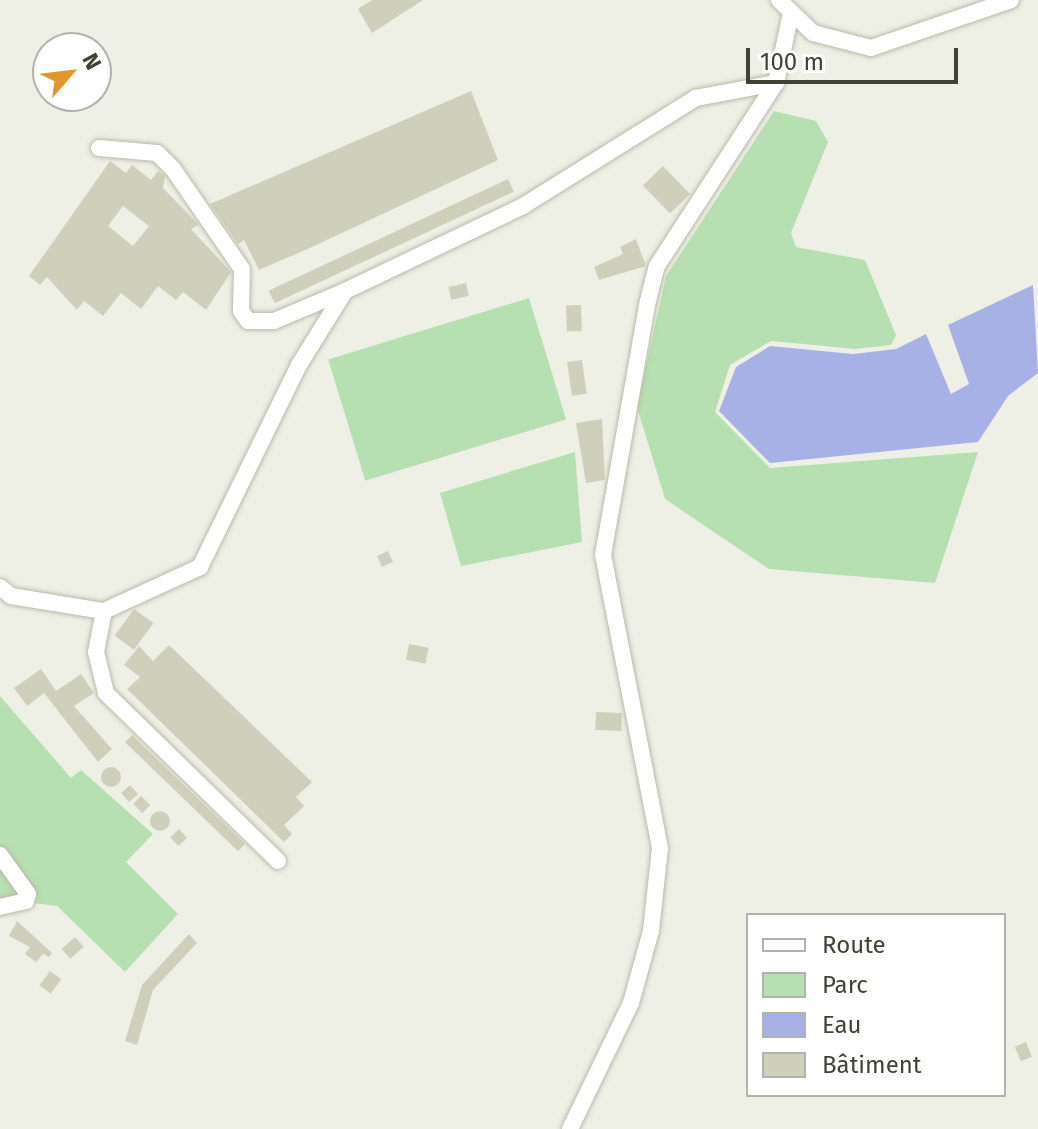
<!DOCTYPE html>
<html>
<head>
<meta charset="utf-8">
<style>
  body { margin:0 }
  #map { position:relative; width:1038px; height:1129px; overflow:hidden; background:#eff0e5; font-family:"Fira Sans",sans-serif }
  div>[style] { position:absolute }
  .green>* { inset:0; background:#b7e0b2; transform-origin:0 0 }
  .water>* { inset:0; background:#a8b1e6 }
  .building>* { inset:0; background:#cfd0bc; transform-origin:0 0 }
  .round { border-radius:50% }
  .roads { filter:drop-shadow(0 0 2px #b8baa9) drop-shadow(0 0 2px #b8baa9) }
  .minor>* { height:16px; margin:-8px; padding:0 8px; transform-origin:8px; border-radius:8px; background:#fff }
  span { translate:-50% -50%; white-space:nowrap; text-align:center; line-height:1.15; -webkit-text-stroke:7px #fff; paint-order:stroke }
  .legend { position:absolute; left:746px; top:913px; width:260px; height:184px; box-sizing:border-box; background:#fff; border:2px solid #b3b3ae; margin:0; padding:10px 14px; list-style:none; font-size:24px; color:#414235 }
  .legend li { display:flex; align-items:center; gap:16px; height:40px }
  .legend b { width:40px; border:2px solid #b3b3ae }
  .north { position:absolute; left:32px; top:32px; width:80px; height:80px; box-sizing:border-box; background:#fff; border:2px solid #b3b3ae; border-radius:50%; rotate:62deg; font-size:22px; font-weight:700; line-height:32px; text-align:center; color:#414235 }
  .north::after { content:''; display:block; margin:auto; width:28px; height:36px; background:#df982d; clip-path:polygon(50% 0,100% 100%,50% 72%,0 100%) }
  .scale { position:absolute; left:746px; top:48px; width:212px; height:36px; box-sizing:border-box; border:4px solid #414235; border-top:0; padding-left:10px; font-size:24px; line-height:28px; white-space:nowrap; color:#414235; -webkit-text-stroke:6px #fff; paint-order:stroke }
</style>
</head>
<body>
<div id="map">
  <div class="green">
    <div style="clip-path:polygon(774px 111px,816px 121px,828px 142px,791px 233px,796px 247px,865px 260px,896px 335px,891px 345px,855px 349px,771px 341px,730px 365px,715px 412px,770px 468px,978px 452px,935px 583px,769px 569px,665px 499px,637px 407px,666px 276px)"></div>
    <div style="left:529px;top:298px;width:127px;height:210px;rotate:73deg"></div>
    <div style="clip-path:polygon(575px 452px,582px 542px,461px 566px,440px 493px)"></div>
    <div style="clip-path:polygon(0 696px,71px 778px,81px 770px,153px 834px,126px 862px,178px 914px,125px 972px,57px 906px,0 899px)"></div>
  </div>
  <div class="water">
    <div style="clip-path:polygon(1033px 285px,1038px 373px,1008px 396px,978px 442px,770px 463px,719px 411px,736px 367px,770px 346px,853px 354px,896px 349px,926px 334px,951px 394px,969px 384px,948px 325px)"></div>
  </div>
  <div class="building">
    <div style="clip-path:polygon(372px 0,423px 0,372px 33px,358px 9px)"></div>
    <div style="clip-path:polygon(471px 91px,498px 160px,312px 247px,259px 270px,244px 240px,238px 244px,210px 204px)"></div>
    <div style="clip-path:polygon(evenodd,110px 161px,126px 173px,132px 165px,151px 180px,158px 171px,165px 176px,163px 188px,199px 225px,191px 229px,231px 272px,206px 310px,183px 292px,176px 300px,158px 286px,141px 309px,121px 293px,103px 316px,84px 301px,77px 310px,47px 277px,40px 285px,29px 276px,110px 161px,123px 206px,149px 226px,133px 246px,108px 226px,123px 206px)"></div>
    <div style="left:663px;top:166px;width:39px;height:28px;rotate:46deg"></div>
    <div style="left:508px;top:179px;width:14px;height:264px;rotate:65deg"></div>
    <div style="clip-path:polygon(636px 239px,646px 266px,599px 280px,594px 267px,623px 254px,620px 247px)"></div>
    <div style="left:466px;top:283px;width:13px;height:18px;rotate:77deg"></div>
    <div style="left:581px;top:305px;width:26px;height:15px;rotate:88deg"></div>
    <div style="left:582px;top:360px;width:34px;height:15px;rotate:82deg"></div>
    <div style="clip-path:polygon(602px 419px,605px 480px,586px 483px,576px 423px)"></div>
    <div style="left:388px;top:551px;width:12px;height:12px;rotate:66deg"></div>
    <div style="left:134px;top:609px;width:24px;height:33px;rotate:36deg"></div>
    <div style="left:409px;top:644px;width:20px;height:16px;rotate:11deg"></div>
    <div style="clip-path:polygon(169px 645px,312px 782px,296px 797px,304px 806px,284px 825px,292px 834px,284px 842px,127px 689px,140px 677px,124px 665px,139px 646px,153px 661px)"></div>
    <div style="clip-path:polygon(41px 669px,56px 691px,81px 674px,94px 693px,74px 706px,112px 749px,98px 762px,44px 693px,27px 706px,14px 688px)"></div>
    <div style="left:596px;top:712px;width:26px;height:18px;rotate:2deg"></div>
    <div style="left:132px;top:735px;width:157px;height:10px;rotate:44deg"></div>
    <div class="round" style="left:101px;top:767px;width:20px;height:20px"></div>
    <div style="left:130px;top:785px;width:12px;height:12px;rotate:48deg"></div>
    <div style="left:141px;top:796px;width:13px;height:11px;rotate:45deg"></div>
    <div class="round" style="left:150px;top:811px;width:20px;height:20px"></div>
    <div style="left:179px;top:829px;width:12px;height:12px;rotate:48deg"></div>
    <div style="clip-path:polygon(17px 921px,52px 953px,49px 957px,43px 954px,36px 962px,25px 954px,30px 947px,9px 936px)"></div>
    <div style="clip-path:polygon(189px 934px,197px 943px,153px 990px,137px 1045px,125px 1041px,142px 985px)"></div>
    <div style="left:75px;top:937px;width:13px;height:18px;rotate:48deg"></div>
    <div style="left:50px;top:971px;width:14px;height:18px;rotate:36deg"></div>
    <div style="left:1026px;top:1042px;width:16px;height:12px;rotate:68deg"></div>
  </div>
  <div class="roads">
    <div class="minor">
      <div style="left:779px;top:0;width:47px;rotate:44.1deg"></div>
      <div style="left:813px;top:33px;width:60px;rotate:14.5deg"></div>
      <div style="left:871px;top:48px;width:148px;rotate:-18.9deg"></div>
      <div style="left:99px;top:148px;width:58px;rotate:4.9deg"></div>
      <div style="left:157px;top:153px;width:23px;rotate:45deg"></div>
      <div style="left:173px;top:169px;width:121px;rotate:55.4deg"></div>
      <div style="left:242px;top:269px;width:42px;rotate:91.4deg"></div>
      <div style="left:241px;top:311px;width:12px;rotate:55deg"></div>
      <div style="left:248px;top:321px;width:26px"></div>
      <div style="left:274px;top:321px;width:77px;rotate:-22.9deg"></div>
      <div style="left:0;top:587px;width:14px;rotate:39deg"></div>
      <div style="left:11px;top:596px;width:94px;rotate:9.2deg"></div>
      <div style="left:0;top:855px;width:48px;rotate:54.3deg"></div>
      <div style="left:28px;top:894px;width:7px;rotate:106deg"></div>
      <div style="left:26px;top:901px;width:27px;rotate:167deg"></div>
      <div style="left:278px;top:861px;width:240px;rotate:-135.7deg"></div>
      <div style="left:106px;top:693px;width:42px;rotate:-103.7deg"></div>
      <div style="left:96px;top:652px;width:42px;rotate:-79deg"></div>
      <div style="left:104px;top:611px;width:106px;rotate:-24.6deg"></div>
      <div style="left:200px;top:567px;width:225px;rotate:-63.9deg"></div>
      <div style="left:299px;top:365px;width:87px;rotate:-58.1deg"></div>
      <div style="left:345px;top:291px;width:197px;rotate:-25.5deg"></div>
      <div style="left:523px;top:206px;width:204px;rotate:-32deg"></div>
      <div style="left:696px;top:98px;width:81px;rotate:-10.6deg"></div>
      <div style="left:570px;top:1129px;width:140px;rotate:-64.2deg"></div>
      <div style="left:631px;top:1003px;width:75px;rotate:-74.5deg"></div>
      <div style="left:651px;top:931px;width:83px;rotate:-83.8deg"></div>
      <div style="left:660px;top:848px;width:298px;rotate:-101deg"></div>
      <div style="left:603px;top:555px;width:258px;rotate:-80deg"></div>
      <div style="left:648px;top:301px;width:36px;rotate:-76deg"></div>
      <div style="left:657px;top:266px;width:218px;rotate:-57deg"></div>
      <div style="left:776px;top:83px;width:72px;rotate:-77.9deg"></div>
    </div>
  </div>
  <ul class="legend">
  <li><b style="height:10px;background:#fff"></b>Route</li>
  <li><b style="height:22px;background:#b7e0b2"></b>Parc</li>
  <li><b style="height:22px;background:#a8b1e6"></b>Eau</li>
  <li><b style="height:22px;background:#cfd0bc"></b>Bâtiment</li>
  </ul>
  <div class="north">N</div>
  <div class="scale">100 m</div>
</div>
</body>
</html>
